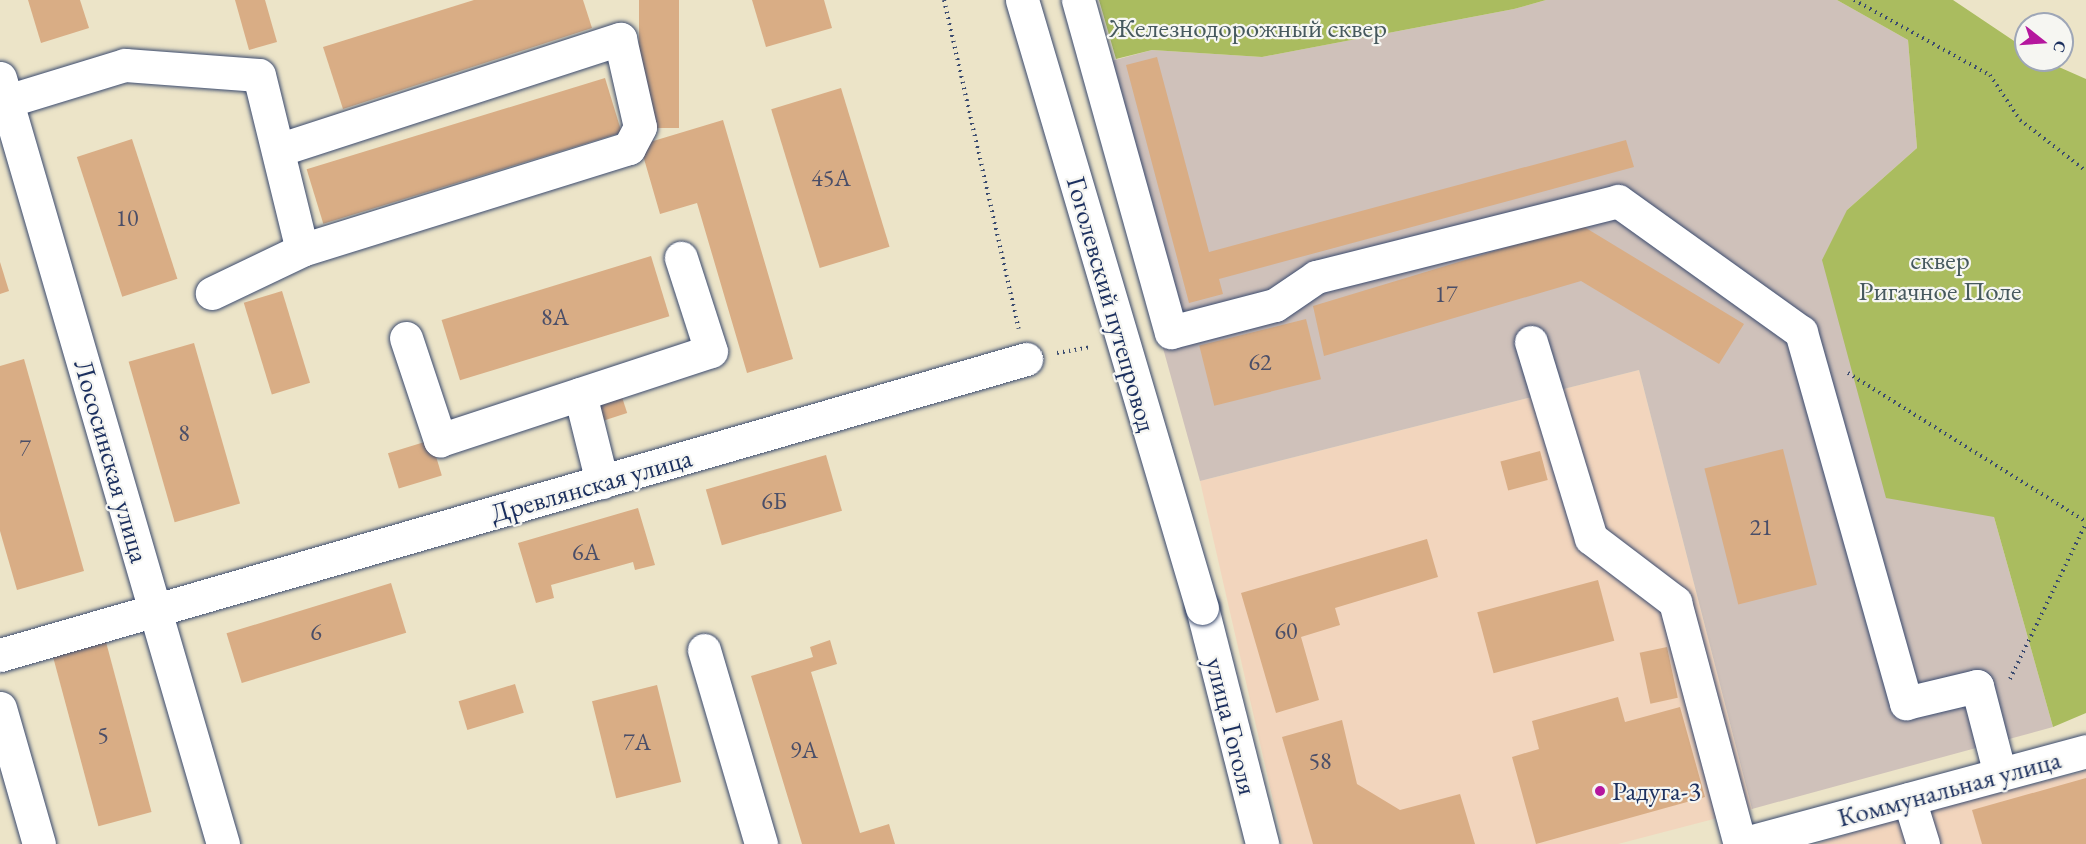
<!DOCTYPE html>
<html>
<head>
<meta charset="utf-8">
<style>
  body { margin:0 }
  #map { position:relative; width:2086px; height:844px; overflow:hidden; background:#ece4c8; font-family:"EB Garamond",serif }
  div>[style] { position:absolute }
  .built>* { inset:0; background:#f2d5bd }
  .industrial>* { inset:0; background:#cfc1ba }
  .green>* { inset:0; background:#aabc5f }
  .building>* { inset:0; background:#d9ad85; transform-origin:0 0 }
  .path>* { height:4px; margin-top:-2px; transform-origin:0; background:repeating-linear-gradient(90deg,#3a4a6e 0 1.5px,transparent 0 6px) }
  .roads { filter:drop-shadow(0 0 2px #3a4a6e) drop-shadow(0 0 2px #3a4a6e) }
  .minor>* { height:33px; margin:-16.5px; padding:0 16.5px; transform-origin:16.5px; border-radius:16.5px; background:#fff }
  .major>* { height:33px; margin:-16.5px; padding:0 16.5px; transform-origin:16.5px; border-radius:16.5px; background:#fff }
  .bridges { filter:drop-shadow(0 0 2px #3a4a6e) drop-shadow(0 0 2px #3a4a6e) }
  .major-bridge>* { height:33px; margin:-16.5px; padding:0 16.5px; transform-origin:16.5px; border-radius:16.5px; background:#fff }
  .dots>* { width:16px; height:16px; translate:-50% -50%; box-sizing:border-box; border:3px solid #f6f6f2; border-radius:50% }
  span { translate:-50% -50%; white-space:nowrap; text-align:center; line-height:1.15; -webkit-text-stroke:4.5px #f6f6f2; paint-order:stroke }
  .number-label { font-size:24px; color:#4a4e68 }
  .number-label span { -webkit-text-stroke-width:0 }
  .park-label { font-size:27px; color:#46595e }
  .street-label { font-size:27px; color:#1b2f5e }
  .poi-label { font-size:27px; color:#1b2f5e }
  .left { translate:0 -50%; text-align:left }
  .north { position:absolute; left:2014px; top:12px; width:60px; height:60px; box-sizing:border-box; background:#f6f6f2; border:2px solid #9ea6b7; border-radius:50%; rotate:107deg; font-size:16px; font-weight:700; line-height:24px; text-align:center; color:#1b2f5e }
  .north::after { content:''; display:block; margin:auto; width:21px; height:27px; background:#b5179e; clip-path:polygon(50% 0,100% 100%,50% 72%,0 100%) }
</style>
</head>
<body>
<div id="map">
  <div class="built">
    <div style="clip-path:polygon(1639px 370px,1752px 809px,1618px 844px,1283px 844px,1200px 481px)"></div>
    <div style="clip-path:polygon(2086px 771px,2086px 844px,1816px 844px,1914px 814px)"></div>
  </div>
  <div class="industrial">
    <div style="clip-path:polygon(1546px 0,1837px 0,1908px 40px,1917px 148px,1847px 210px,1994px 517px,2053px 727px,1752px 809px,1639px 370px,1200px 481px,1085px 68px,1152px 50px,1262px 57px,1514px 9px)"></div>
  </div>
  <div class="green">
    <div style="clip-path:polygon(1099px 0,1546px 0,1514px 9px,1262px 57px,1152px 50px,1116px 59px)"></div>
    <div style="clip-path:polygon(1837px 0,1953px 0,2026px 49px,2026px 60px,2043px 60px,2086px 79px,2086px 713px,2053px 727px,1994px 517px,1886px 498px,1822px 260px,1847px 210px,1917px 148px,1908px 40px)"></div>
  </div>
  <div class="building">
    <div style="clip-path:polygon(28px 0,80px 0,89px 28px,41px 43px)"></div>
    <div style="clip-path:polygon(235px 0,265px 0,277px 42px,249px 50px)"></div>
    <div style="clip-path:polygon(474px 0,583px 0,592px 28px,343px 109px,323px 47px)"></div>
    <div style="left:639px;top:0;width:40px;height:128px"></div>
    <div style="clip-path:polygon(752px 0,824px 0,832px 28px,766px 47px)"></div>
    <div style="clip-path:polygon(1157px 57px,1209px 252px,1626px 140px,1634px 167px,1219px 279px,1223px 294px,1189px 303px,1126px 65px)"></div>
    <div style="left:605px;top:78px;width:57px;height:312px;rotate:73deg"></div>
    <div style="left:841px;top:88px;width:166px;height:73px;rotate:73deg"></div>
    <div style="clip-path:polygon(723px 120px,793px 359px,747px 373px,697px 203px,660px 214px,640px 145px)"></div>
    <div style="left:132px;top:139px;width:147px;height:58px;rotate:72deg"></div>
    <div style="clip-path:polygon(1581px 225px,1744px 324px,1719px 364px,1581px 281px,1324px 356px,1313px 306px)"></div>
    <div style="left:651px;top:256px;width:63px;height:219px;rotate:73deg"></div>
    <div style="clip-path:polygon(0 262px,9px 291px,0 294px)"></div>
    <div style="left:282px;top:291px;width:96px;height:40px;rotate:73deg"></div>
    <div style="left:1306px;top:319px;width:62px;height:110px;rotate:76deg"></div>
    <div style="left:194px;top:343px;width:167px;height:68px;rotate:74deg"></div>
    <div style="clip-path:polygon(24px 359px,84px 571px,17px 590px,0 531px,0 366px)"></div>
    <div style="left:621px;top:394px;width:20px;height:26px;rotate:72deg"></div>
    <div style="left:431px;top:440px;width:37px;height:45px;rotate:73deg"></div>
    <div style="left:1783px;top:449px;width:140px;height:81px;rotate:76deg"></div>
    <div style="left:1540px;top:451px;width:30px;height:41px;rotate:75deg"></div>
    <div style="left:826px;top:455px;width:58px;height:125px;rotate:74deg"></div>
    <div style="clip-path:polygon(638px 508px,655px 565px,635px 570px,633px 562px,551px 585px,554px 598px,536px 603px,518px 543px)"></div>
    <div style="clip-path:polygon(1427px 539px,1438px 577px,1335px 608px,1340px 625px,1301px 637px,1319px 700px,1276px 713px,1241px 593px)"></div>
    <div style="left:1598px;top:580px;width:63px;height:125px;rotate:75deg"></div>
    <div style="left:391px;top:583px;width:52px;height:172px;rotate:73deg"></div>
    <div style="clip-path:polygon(830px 640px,837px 664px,811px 672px,860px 833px,889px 824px,895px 844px,802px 844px,751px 676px,813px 657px,810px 647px)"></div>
    <div style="left:106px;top:642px;width:176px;height:55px;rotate:75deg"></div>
    <div style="left:1667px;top:647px;width:52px;height:28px;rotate:78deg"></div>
    <div style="left:515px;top:684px;width:30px;height:59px;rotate:73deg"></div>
    <div style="left:657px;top:685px;width:100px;height:67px;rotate:76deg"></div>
    <div style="clip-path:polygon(1618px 697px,1625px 722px,1680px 707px,1705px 797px,1536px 844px,1512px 757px,1539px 749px,1532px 721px)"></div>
    <div style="clip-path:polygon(1342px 720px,1357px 784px,1400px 810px,1460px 794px,1475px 844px,1313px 844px,1282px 737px)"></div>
    <div style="clip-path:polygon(2086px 778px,2086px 844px,1982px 844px,1972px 810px)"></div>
  </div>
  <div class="path">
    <div style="left:944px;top:0;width:337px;rotate:77.2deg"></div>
    <div style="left:1854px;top:0;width:155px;rotate:28.9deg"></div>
    <div style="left:1990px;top:75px;width:54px;rotate:56.3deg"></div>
    <div style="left:2020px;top:120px;width:83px;rotate:37.7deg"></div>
    <div style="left:1057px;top:353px;width:34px;rotate:-10deg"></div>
    <div style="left:1848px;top:373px;width:281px;rotate:32deg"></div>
    <div style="left:2010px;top:679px;width:174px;rotate:-64deg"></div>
  </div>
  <div class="roads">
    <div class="minor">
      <div style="left:1078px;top:0;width:345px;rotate:74.4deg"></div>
      <div style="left:1171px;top:332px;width:107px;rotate:-14.6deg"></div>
      <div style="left:1275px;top:305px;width:50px;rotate:-34.3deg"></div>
      <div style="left:1316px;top:277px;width:311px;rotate:-14.1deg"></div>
      <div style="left:1618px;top:201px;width:225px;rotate:35.6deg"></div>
      <div style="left:1801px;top:332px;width:386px;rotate:74.2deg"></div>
      <div style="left:1906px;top:703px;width:73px;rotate:-13.5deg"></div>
      <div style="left:1977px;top:686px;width:91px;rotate:75.4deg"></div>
      <div style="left:0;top:78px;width:798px;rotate:73.77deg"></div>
      <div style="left:7px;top:101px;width:123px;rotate:-17deg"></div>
      <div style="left:125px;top:65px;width:134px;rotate:4.3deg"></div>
      <div style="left:259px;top:75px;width:180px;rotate:76.2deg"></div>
      <div style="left:302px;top:250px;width:100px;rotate:154.5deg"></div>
      <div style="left:278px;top:150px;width:360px;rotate:-18deg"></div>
      <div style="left:620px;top:39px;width:90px;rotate:77.2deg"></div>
      <div style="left:640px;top:127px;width:24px;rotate:118deg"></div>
      <div style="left:629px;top:148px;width:343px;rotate:162.7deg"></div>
      <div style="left:406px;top:338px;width:108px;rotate:71.6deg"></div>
      <div style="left:440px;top:440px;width:285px;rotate:-18.2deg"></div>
      <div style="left:711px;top:351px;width:98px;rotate:-107.9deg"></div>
      <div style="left:1531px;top:342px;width:205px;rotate:73deg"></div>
      <div style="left:1591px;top:538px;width:106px;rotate:37.3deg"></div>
      <div style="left:1675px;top:602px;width:251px;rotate:75deg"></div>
      <div style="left:580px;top:394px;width:91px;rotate:76deg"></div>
      <div style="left:704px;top:650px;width:202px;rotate:73.6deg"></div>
      <div style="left:0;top:655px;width:1068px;rotate:-16.09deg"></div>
      <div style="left:0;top:708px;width:141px;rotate:74deg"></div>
      <div style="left:1909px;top:799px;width:47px;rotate:72.7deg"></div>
      <div style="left:1742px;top:844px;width:356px;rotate:-15.1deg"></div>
    </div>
    <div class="major">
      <div style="left:1202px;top:608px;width:244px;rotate:75.7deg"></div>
    </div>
  </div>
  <div class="bridges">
    <div class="major-bridge">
      <div style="left:1022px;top:0;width:634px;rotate:73.51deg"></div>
    </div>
  </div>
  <div class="dots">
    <div style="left:1600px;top:791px;background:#b5179e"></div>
  </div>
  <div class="number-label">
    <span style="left:831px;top:178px">45А</span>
    <span style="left:127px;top:218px">10</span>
    <span style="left:1446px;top:294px">17</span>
    <span style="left:555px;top:317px">8А</span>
    <span style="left:1260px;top:362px">62</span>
    <span style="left:184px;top:433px">8</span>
    <span style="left:25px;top:448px">7</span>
    <span style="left:774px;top:501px">6Б</span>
    <span style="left:1761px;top:527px">21</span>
    <span style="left:586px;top:552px">6А</span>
    <span style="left:1286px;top:631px">60</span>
    <span style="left:316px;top:632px">6</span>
    <span style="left:103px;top:735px">5</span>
    <span style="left:637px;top:742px">7А</span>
    <span style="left:804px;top:750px">9А</span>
    <span style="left:1320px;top:761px">58</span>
  </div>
  <div class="park-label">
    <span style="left:1248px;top:28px">Железнодорожный сквер</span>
    <span style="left:1940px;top:275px">сквер<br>Ригачное Поле</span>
  </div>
  <div class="street-label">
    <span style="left:1112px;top:304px;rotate:74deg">Гоголевский путепровод</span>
    <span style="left:112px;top:461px;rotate:74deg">Лососинская улица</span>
    <span style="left:591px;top:485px;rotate:-16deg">Древлянская улица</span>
    <span style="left:1232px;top:726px;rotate:76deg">улица Гоголя</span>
    <span style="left:1949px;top:788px;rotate:-15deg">Коммунальная улица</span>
  </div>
  <div class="poi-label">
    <span class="left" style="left:1612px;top:791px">Радуга-3</span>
  </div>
  <div class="north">С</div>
</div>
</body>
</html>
